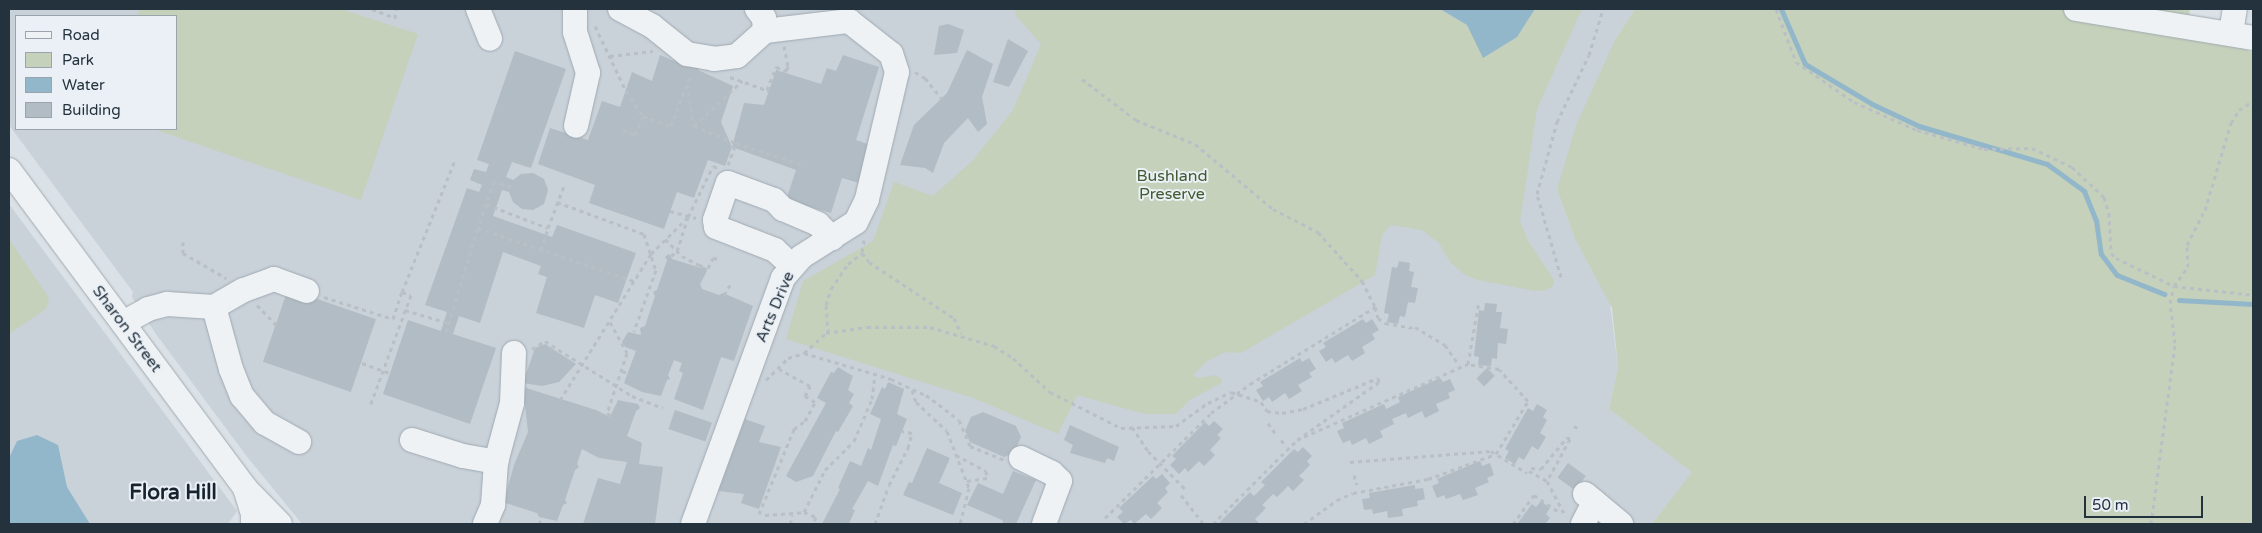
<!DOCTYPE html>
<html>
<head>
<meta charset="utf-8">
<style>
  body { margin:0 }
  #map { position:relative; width:2262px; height:533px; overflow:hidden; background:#dbe2e7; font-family:"Varela Round",sans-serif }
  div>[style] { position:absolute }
  .built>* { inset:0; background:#c9d1d9 }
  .green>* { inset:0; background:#c5d1bb }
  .water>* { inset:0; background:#93b7ca }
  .stream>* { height:5px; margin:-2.5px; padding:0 2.5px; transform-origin:2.5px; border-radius:2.5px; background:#93b7ca }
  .building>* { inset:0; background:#b2bcc4; transform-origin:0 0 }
  .path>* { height:3px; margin-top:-1.5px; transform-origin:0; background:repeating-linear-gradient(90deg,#b9c0c5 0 4px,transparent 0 8px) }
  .roads { filter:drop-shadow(0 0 1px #a0aab1) drop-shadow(0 0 1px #a0aab1) }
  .minor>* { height:24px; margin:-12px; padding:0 12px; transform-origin:12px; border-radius:12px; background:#eef2f5 }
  span { translate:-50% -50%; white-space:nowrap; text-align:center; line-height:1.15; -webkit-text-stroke:4px #eaf0f5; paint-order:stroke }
  .park-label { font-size:16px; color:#405a30 }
  .street-label { font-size:16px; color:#24323e }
  .district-label { font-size:21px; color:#17232e; font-weight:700 }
  .frame { position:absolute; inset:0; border:10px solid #24323e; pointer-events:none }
  .legend { position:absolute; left:15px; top:15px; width:162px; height:115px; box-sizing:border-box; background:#eaf0f5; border:1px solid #9ba4ac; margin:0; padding:6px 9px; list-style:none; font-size:15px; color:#24323e }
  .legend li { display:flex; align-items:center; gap:10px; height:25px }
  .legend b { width:25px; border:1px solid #9ba4ac }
  .scale { position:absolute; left:2084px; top:496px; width:119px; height:22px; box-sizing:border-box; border:2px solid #24323e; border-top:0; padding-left:6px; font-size:15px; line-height:18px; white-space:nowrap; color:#24323e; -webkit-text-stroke:4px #eaf0f5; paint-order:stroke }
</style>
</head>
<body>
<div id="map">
  <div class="built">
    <div style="clip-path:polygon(evenodd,9px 9px,1635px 9px,1616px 38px,1557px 190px,1575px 239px,1610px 303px,1618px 367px,1609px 409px,1693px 472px,1652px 524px,302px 524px,248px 458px,156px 334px,132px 297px,133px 292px,9px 125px,9px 9px,16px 16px,176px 16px,176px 129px,16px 129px,16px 16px)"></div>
    <div style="clip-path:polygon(9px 204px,237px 511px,228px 524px,9px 524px)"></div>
  </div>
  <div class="green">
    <div style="clip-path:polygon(140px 9px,341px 9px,418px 34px,361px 200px,153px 129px,176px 129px,176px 16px,137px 16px)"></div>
    <div style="clip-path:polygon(1015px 9px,1440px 9px,1467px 25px,1535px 11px,1535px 9px,1582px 9px,1537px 109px,1520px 221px,1528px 241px,1554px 280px,1554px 285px,1547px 290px,1535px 291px,1478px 280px,1465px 275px,1450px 262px,1439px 243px,1422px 230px,1391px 225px,1382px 235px,1375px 275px,1241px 353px,1225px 352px,1206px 362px,1193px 375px,1199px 378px,1216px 375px,1222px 379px,1221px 383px,1190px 400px,1176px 414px,1145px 414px,1077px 395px,1058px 434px,973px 398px,786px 339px,803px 281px,873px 241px,894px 182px,933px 196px,973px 160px,1013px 110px,1041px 44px,1016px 16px)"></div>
    <div style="clip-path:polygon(1635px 9px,2190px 9px,2186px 37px,2242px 48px,2253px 53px,2253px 524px,1652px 524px,1692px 472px,1609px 409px,1618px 367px,1612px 308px,1575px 239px,1557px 190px,1576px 125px,1616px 38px)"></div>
    <div style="clip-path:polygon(9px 239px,49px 298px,46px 309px,9px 334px)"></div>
  </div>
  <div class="water">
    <div style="clip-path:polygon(1440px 9px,1535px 9px,1517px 37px,1483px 58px,1467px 25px)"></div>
    <div style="clip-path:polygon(37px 435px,58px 445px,67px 487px,90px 524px,9px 524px,9px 458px,17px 441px)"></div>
  </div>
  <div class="stream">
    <div style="left:1781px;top:9px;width:60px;rotate:66.4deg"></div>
    <div style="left:1805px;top:64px;width:78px;rotate:30.8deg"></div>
    <div style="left:1872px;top:104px;width:52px;rotate:25.1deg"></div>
    <div style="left:1919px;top:126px;width:134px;rotate:16.5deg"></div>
    <div style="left:2047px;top:164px;width:46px;rotate:36.1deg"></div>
    <div style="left:2084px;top:191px;width:31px;rotate:68deg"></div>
    <div style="left:2096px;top:220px;width:34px;rotate:82deg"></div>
    <div style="left:2101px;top:254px;width:26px;rotate:53deg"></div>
    <div style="left:2117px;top:275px;width:51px;rotate:22deg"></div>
    <div style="left:2179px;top:300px;width:74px;rotate:3.1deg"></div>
  </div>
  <div class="building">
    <div style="clip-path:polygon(948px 24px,964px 30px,957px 53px,934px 55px,939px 26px)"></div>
    <div style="clip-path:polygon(1008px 39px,1028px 51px,1009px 87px,993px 82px)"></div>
    <div style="clip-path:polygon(967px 50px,993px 64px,982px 97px,987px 124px,978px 132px,968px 118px,944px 143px,933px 173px,925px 168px,900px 165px,914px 125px,947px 93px)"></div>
    <div style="clip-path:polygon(515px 51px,566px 69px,531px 168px,512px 162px,506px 177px,513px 180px,521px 174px,533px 173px,544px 179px,548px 190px,544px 204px,533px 210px,522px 209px,513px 202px,509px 192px,502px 190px,493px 216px,552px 237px,557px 225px,636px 253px,618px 303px,595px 295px,584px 328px,536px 313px,547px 277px,538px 274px,541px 266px,503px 252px,480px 323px,459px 316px,453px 334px,496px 348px,470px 424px,383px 394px,408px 320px,441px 331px,447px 312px,425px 305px,467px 188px,479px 192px,482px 185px,470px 180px,474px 169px,486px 172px,489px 164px,477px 160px)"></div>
    <div style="clip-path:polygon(660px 55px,686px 66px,701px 63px,698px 70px,733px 86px,721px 122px,732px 147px,744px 103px,764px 105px,776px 70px,821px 84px,827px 68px,836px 71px,843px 55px,879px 67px,856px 140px,873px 146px,859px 183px,842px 178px,831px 213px,786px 200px,796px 170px,732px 147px,725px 166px,708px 160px,694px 198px,677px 192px,664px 229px,589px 203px,595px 185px,538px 164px,550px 128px,588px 140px,602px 101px,620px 107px,632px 72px,652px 81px)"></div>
    <div style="clip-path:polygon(669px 254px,672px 259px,701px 268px,705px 267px,707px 271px,700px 284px,702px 289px,719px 295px,723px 293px,753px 306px,734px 361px,721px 357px,703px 410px,674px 399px,683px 373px,679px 371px,682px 363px,674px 360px,668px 375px,670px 379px,667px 380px,661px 396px,642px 392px,624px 383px,636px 351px,625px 347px,622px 342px,628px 332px,641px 335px,640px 328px,645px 326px,655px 296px,653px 292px,657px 290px,667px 260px,665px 257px)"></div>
    <div style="clip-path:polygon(1399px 261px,1410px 263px,1409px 271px,1414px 272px,1411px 287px,1418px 288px,1415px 303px,1408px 302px,1405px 317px,1400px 316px,1398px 324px,1387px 322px,1389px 314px,1384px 313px,1392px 267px,1397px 268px)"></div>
    <div style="left:288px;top:289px;width:93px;height:77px;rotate:19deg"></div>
    <div style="clip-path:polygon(1485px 303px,1497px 304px,1496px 312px,1502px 312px,1500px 328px,1508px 329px,1506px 344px,1498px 343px,1497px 359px,1492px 358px,1491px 366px,1478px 365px,1479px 357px,1474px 356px,1479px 310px,1484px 311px)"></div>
    <div style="clip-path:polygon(1363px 319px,1366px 323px,1372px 319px,1379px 330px,1372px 334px,1375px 339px,1362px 347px,1365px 353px,1352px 361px,1348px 355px,1335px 363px,1332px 358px,1326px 362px,1319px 351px,1326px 347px,1323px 343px)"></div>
    <div style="clip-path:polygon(545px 344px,576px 364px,559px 382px,542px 386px,523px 383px,535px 348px)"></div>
    <div style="clip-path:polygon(1300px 358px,1302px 362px,1309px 358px,1316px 369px,1309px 373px,1312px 377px,1298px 385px,1302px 391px,1289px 399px,1285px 393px,1272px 402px,1269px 397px,1263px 401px,1256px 390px,1263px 386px,1260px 382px)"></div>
    <div style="clip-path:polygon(838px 367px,853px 376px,848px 390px,854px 394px,849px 403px,853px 406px,838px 432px,836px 431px,813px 476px,796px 482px,786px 476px,826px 403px,817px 398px,831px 372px,834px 373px)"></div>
    <div style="left:1487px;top:368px;width:11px;height:15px;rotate:45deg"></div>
    <div style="clip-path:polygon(1440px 378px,1443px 382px,1450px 379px,1455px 390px,1448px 393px,1450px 398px,1436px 404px,1439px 411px,1425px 418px,1422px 411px,1408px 418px,1406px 413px,1392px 419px,1394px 424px,1380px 431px,1383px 437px,1369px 444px,1366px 438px,1352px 445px,1350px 440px,1343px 443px,1337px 431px,1344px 428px,1342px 423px,1384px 404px,1386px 409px,1400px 402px,1398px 397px)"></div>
    <div style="clip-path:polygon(888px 382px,904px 389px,897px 414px,907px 419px,896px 446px,893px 445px,878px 486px,868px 481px,852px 509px,855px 510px,849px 524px,822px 524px,840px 489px,838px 488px,850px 461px,861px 466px,868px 448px,871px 450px,881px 419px,870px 414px,882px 387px,885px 389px)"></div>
    <div style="clip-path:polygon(523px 387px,596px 410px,610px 417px,618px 400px,638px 404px,640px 408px,636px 411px,627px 436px,642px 443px,639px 464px,663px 467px,655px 524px,583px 524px,598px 478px,620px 484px,627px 462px,599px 458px,582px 449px,577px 464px,579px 467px,575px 470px,565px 500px,567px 503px,563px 505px,557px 521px,539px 517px,537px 513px,506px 503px,503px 505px,514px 465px,528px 432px)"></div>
    <div style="clip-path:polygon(1537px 404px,1547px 410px,1543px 417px,1547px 420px,1540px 433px,1546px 437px,1538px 450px,1532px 446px,1524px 460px,1519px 457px,1515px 464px,1505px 458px,1509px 451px,1505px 449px,1528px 408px,1533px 411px)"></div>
    <div style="left:675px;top:410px;width:39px;height:20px;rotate:19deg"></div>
    <div style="clip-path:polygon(983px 412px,1016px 426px,1021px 437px,1014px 453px,1004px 457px,970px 442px,965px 431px,971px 417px)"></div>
    <div style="clip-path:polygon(745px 419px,765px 426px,759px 442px,781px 447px,759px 509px,741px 503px,744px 494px,718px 491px)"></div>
    <div style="clip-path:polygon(1214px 421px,1223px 429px,1217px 435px,1221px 438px,1210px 450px,1215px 455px,1204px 466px,1199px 461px,1188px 472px,1185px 468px,1179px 474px,1170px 465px,1176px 459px,1172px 456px,1205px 422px,1209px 426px)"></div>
    <div style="clip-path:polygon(1070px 425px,1119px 447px,1114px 461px,1107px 458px,1105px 463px,1070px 453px,1073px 445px,1064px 440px)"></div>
    <div style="clip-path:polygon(1303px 447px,1312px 456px,1307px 461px,1310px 465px,1299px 476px,1304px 480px,1293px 491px,1288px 486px,1277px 497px,1273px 494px,1262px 505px,1266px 508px,1255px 519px,1260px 524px,1218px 524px,1250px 492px,1254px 496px,1265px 485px,1261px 482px,1294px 449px,1298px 452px)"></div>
    <div style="clip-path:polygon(927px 448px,950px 458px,939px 483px,962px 493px,953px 515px,903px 495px,909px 482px,912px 483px)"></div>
    <div style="clip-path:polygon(1480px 461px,1482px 466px,1490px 463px,1494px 475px,1487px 478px,1489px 482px,1475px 488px,1478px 495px,1463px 500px,1460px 494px,1446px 499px,1444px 495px,1437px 498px,1432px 486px,1439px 483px,1437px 479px)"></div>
    <div style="left:1568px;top:463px;width:22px;height:18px;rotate:36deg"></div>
    <div style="clip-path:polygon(1013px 471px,1036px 480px,1016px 524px,1004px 524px,1002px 520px,967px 505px,978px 483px,1003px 494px)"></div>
    <div style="clip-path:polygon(1162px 474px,1170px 483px,1165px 488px,1168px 492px,1157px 503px,1162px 508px,1151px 519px,1146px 514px,1134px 524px,1131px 520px,1124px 524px,1117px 517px,1123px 512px,1119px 508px,1153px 476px,1156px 479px)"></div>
    <div style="clip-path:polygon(1415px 485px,1415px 489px,1423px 488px,1425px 499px,1417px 501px,1418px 506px,1402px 509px,1403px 516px,1388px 518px,1387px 511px,1373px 514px,1372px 509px,1364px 510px,1362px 499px,1370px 498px,1369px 493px)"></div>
    <div style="clip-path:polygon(1541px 501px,1550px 508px,1546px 514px,1550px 518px,1545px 524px,1517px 524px,1532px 504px,1536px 507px)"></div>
  </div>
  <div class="path">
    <div style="left:372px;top:9px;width:25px;rotate:21deg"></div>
    <div style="left:395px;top:18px;width:9px;rotate:-84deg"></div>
    <div style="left:1776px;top:9px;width:57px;rotate:69.3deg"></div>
    <div style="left:1796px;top:62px;width:70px;rotate:34.6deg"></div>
    <div style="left:1854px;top:102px;width:69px;rotate:24deg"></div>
    <div style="left:1917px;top:130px;width:70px;rotate:15.8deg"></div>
    <div style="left:1984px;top:149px;width:48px;rotate:-1.2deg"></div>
    <div style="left:2032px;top:148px;width:44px;rotate:25.4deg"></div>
    <div style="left:2072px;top:167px;width:44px;rotate:43.2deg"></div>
    <div style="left:2104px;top:197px;width:17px;rotate:73deg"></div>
    <div style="left:2109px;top:213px;width:40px;rotate:87.1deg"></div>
    <div style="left:2111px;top:253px;width:7px;rotate:45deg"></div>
    <div style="left:2116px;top:258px;width:64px;rotate:25.8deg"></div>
    <div style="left:2174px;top:286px;width:80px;rotate:6.5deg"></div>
    <div style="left:595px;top:26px;width:72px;rotate:64.5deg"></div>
    <div style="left:626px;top:91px;width:30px;rotate:56deg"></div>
    <div style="left:643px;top:116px;width:30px;rotate:20deg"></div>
    <div style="left:671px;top:126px;width:56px;rotate:-69deg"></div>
    <div style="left:784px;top:46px;width:20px;rotate:79deg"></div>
    <div style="left:788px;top:66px;width:7px;rotate:106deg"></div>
    <div style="left:610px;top:56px;width:43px;rotate:-6.6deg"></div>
    <div style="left:915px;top:72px;width:12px;rotate:31deg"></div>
    <div style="left:925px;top:78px;width:27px;rotate:51deg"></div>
    <div style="left:730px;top:77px;width:41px;rotate:19.7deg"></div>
    <div style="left:1082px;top:79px;width:68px;rotate:37.2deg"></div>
    <div style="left:1136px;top:120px;width:64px;rotate:22.1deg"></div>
    <div style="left:1195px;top:144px;width:102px;rotate:39.8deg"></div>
    <div style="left:1273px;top:209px;width:51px;rotate:27.1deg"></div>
    <div style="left:1318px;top:232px;width:66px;rotate:48.1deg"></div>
    <div style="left:1362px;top:281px;width:29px;rotate:63deg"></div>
    <div style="left:687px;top:84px;width:43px;rotate:80.5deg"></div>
    <div style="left:767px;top:90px;width:25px;rotate:-69deg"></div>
    <div style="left:776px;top:67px;width:12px;rotate:20deg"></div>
    <div style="left:694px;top:126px;width:66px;rotate:-43.2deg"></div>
    <div style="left:694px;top:126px;width:45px;rotate:22deg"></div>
    <div style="left:623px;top:130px;width:13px;rotate:23deg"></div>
    <div style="left:635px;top:135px;width:21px;rotate:-67deg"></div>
    <div style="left:728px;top:165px;width:23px;rotate:-70deg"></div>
    <div style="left:736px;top:143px;width:71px;rotate:17.9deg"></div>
    <div style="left:511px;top:187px;width:18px;rotate:-161deg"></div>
    <div style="left:494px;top:181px;width:24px;rotate:109deg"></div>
    <div style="left:486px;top:204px;width:66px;rotate:21.2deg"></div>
    <div style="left:548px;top:228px;width:48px;rotate:-69.3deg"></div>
    <div style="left:557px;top:202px;width:93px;rotate:20.2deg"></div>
    <div style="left:644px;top:234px;width:38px;rotate:72deg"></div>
    <div style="left:656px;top:270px;width:65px;rotate:109.8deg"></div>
    <div style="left:486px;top:204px;width:25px;rotate:108deg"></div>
    <div style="left:478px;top:228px;width:165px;rotate:18.8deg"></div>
    <div style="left:670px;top:211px;width:27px;rotate:15deg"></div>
    <div style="left:665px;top:239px;width:24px;rotate:45deg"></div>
    <div style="left:682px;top:256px;width:19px;rotate:28deg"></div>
    <div style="left:699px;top:265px;width:9px;rotate:18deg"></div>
    <div style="left:708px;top:268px;width:11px;rotate:-63deg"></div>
    <div style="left:713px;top:258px;width:7px;rotate:8deg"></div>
    <div style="left:864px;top:240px;width:13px;rotate:99deg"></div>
    <div style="left:862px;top:253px;width:11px;rotate:52deg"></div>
    <div style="left:869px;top:262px;width:102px;rotate:33.4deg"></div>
    <div style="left:954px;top:318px;width:17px;rotate:65deg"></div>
    <div style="left:183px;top:242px;width:11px;rotate:90deg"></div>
    <div style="left:183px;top:253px;width:50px;rotate:30.2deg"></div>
    <div style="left:541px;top:250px;width:23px;rotate:-72deg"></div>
    <div style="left:671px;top:256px;width:8px;rotate:-40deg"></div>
    <div style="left:677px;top:251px;width:36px;rotate:-72deg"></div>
    <div style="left:688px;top:217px;width:57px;rotate:-63.9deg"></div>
    <div style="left:713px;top:166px;width:5px;rotate:22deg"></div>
    <div style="left:1561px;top:277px;width:86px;rotate:-106.1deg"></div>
    <div style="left:1537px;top:194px;width:75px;rotate:-74.5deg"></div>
    <div style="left:1557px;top:122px;width:74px;rotate:-64.5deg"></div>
    <div style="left:1589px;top:55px;width:48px;rotate:-73.1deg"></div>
    <div style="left:402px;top:292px;width:144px;rotate:-68.1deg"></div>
    <div style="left:724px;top:295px;width:12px;rotate:-59deg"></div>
    <div style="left:324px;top:297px;width:72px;rotate:17.7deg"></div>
    <div style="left:393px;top:319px;width:28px;rotate:-72deg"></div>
    <div style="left:402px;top:292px;width:9px;rotate:18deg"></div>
    <div style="left:411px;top:295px;width:118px;rotate:110.3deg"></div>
    <div style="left:257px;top:305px;width:28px;rotate:46deg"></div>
    <div style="left:405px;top:310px;width:46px;rotate:16.5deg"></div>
    <div style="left:610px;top:322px;width:35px;rotate:61deg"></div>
    <div style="left:627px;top:353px;width:63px;rotate:108.4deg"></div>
    <div style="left:607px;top:413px;width:5px;rotate:37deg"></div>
    <div style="left:1415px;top:327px;width:35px;rotate:31deg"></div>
    <div style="left:1445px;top:345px;width:24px;rotate:55deg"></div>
    <div style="left:446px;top:332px;width:109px;rotate:-72.9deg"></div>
    <div style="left:828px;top:333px;width:28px;rotate:-94deg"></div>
    <div style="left:826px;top:305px;width:17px;rotate:-73deg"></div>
    <div style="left:831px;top:289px;width:30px;rotate:-56deg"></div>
    <div style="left:848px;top:264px;width:18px;rotate:-38deg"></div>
    <div style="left:532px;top:349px;width:15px;rotate:-32deg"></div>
    <div style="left:545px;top:341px;width:103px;rotate:32.3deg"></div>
    <div style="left:632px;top:396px;width:33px;rotate:21deg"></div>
    <div style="left:804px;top:353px;width:30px;rotate:-42deg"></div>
    <div style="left:826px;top:333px;width:41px;rotate:-8.3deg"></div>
    <div style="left:867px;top:327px;width:63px"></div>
    <div style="left:930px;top:327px;width:67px;rotate:16.5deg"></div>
    <div style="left:994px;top:346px;width:22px;rotate:32deg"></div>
    <div style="left:1013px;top:358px;width:50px;rotate:42.6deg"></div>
    <div style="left:1050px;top:392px;width:80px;rotate:26.9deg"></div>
    <div style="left:1121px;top:428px;width:55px;rotate:-2.1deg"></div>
    <div style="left:1176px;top:426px;width:39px;rotate:-36deg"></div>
    <div style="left:1208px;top:403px;width:25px;rotate:-26deg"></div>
    <div style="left:1231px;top:392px;width:32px;rotate:18deg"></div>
    <div style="left:1261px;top:402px;width:11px;rotate:56deg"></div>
    <div style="left:1267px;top:411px;width:15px;rotate:8deg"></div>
    <div style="left:1282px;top:413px;width:21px;rotate:-11deg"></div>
    <div style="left:1303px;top:409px;width:81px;rotate:-22.5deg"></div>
    <div style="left:1378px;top:378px;width:4px;rotate:76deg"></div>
    <div style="left:1379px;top:382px;width:100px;rotate:144.7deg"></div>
    <div style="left:362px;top:363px;width:30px;rotate:20deg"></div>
    <div style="left:622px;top:371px;width:6px;rotate:18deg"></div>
    <div style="left:766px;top:380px;width:31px;rotate:-45deg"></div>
    <div style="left:788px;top:358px;width:17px;rotate:-17deg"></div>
    <div style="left:804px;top:353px;width:91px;rotate:16.6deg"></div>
    <div style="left:891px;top:379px;width:38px;rotate:25deg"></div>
    <div style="left:926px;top:395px;width:41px;rotate:37.1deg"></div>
    <div style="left:959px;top:420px;width:28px;rotate:67deg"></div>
    <div style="left:970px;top:446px;width:37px;rotate:22deg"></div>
    <div style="left:912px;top:390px;width:13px;rotate:72deg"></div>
    <div style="left:916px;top:402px;width:42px;rotate:43.1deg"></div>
    <div style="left:947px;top:431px;width:61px;rotate:68.9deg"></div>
    <div style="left:969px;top:488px;width:37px;rotate:104deg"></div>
    <div style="left:560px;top:400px;width:172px;rotate:-58.1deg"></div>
    <div style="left:651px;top:254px;width:52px;rotate:-45deg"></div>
    <div style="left:1268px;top:423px;width:12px;rotate:55deg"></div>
    <div style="left:1574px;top:426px;width:8px;rotate:30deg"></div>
    <div style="left:1132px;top:427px;width:29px;rotate:56deg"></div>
    <div style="left:1148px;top:451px;width:54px;rotate:45.7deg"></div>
    <div style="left:1281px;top:440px;width:8px;rotate:50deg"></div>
    <div style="left:956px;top:455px;width:34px;rotate:28deg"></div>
    <div style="left:986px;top:471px;width:7px;rotate:82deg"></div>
    <div style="left:987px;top:478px;width:21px;rotate:172deg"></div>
    <div style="left:1350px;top:462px;width:141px;rotate:-4.5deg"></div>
    <div style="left:1491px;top:451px;width:42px;rotate:31.4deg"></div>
    <div style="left:1531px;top:468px;width:10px;rotate:6deg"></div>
    <div style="left:1541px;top:469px;width:41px;rotate:-50.9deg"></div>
    <div style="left:1567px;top:437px;width:4px;rotate:34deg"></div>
    <div style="left:1570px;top:439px;width:48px;rotate:118.7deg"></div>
    <div style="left:1547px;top:481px;width:38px;rotate:62deg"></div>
    <div style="left:1529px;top:471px;width:21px;rotate:29deg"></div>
    <div style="left:1354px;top:475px;width:10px;rotate:73deg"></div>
    <div style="left:1181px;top:495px;width:37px;rotate:52deg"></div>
    <div style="left:804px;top:512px;width:47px;rotate:-63.4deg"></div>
    <div style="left:825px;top:470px;width:41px;rotate:-45deg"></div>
    <div style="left:854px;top:441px;width:46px;rotate:-66.8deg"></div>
    <div style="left:872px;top:399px;width:24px;rotate:-83deg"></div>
    <div style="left:759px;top:514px;width:92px;rotate:-67.6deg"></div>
    <div style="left:794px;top:429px;width:14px;rotate:-36deg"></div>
    <div style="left:805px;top:421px;width:21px;rotate:-62deg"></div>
    <div style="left:815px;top:402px;width:12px;rotate:-149deg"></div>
    <div style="left:805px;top:396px;width:11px;rotate:-63deg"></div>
    <div style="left:810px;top:386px;width:35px;rotate:-151deg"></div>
    <div style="left:765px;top:515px;width:39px;rotate:-4deg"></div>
    <div style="left:804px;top:512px;width:13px;rotate:23deg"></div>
    <div style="left:816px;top:517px;width:8px;rotate:113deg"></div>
    <div style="left:1105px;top:518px;width:149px;rotate:-44.7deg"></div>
    <div style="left:1211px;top:413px;width:49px;rotate:-36.6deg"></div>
    <div style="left:1250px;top:384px;width:147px;rotate:-31.6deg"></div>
    <div style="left:1375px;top:307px;width:11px;rotate:75deg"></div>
    <div style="left:1378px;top:318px;width:9px;rotate:36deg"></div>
    <div style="left:1385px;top:323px;width:28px;rotate:10deg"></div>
    <div style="left:540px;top:524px;width:8px;rotate:-83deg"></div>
    <div style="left:790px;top:524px;width:9px;rotate:-72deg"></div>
    <div style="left:875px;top:524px;width:41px;rotate:-70.3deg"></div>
    <div style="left:889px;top:485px;width:42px;rotate:-62.8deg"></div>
    <div style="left:908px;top:448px;width:16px;rotate:-75deg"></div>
    <div style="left:912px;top:433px;width:10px;rotate:-169deg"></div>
    <div style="left:1213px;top:524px;width:119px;rotate:-45deg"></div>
    <div style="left:1297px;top:440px;width:187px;rotate:-24deg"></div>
    <div style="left:1468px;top:364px;width:64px;rotate:-80.1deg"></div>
    <div style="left:1304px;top:524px;width:41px;rotate:-36deg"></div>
    <div style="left:1337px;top:500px;width:17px;rotate:-24deg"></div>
    <div style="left:1353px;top:493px;width:76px;rotate:-10.6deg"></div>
    <div style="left:1428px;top:479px;width:72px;rotate:-20.2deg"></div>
    <div style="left:1496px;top:454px;width:62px;rotate:-58.9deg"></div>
    <div style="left:1528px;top:401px;width:43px;rotate:-132.2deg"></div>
    <div style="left:1499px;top:369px;width:31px;rotate:-171deg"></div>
    <div style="left:1513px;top:524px;width:36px;rotate:-54deg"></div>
    <div style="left:1534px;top:495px;width:32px;rotate:34deg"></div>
    <div style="left:2151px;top:524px;width:183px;rotate:-82.4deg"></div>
    <div style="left:2175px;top:343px;width:40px;rotate:-97.1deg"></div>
    <div style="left:2170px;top:303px;width:17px;rotate:-77deg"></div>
    <div style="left:2174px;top:286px;width:24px;rotate:-54deg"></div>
    <div style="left:2188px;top:267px;width:22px;rotate:-93deg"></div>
    <div style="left:2187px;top:245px;width:39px;rotate:-63deg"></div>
    <div style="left:2205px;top:210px;width:91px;rotate:-73.4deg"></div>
    <div style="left:2231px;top:123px;width:15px;rotate:-58deg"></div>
    <div style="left:2239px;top:110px;width:17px;rotate:-33deg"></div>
  </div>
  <div class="roads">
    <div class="minor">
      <div style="left:478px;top:9px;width:32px;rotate:68deg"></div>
      <div style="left:575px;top:9px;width:23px;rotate:90deg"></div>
      <div style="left:575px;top:32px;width:43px;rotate:72.4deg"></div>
      <div style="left:588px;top:73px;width:54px;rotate:102.8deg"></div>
      <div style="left:620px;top:9px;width:36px;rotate:28deg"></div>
      <div style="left:652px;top:26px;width:45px;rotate:38.7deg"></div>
      <div style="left:687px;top:54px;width:27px;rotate:10deg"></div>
      <div style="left:714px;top:59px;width:23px;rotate:-7deg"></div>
      <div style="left:737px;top:56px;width:38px;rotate:-42deg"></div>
      <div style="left:765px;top:31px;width:85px;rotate:-6.8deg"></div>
      <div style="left:757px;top:9px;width:11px;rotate:52deg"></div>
      <div style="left:764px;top:18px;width:13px;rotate:86deg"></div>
      <div style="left:2076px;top:9px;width:179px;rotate:9.3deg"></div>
      <div style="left:2231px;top:33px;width:24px;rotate:-81deg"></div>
      <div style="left:9px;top:170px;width:396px;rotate:53.4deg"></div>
      <div style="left:245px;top:488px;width:50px;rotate:45.8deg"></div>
      <div style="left:792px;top:266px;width:23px;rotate:-137deg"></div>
      <div style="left:775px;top:250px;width:63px;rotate:-158.7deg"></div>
      <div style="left:716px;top:227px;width:7px;rotate:-98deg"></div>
      <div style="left:715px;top:220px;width:39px;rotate:-71deg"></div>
      <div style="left:728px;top:183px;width:49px;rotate:20.3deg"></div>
      <div style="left:774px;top:200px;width:13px;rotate:45deg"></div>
      <div style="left:783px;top:209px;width:38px;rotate:23deg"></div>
      <div style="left:818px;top:224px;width:20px;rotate:45deg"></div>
      <div style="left:214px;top:307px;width:64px;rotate:74.7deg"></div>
      <div style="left:231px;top:369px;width:29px;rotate:68deg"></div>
      <div style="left:242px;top:396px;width:35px;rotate:50deg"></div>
      <div style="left:265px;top:423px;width:39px;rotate:29deg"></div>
      <div style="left:214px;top:307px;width:34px;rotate:-30deg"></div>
      <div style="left:244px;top:290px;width:32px;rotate:-20deg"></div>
      <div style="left:274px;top:279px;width:35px;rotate:20deg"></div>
      <div style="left:123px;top:323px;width:29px;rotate:-29deg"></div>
      <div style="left:148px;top:309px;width:20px;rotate:-15deg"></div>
      <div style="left:167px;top:304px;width:47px;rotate:3.7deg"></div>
      <div style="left:412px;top:440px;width:53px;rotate:17.4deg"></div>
      <div style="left:463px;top:456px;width:34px;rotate:10deg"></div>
      <div style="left:1021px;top:458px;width:34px;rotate:26deg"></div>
      <div style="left:1052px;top:473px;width:11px;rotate:45deg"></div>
      <div style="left:1060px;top:481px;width:46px;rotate:110.4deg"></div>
      <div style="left:245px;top:488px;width:27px;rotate:73deg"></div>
      <div style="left:253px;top:514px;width:10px;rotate:90deg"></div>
      <div style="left:1585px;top:494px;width:47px;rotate:39.8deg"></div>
      <div style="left:485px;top:524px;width:21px;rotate:-67deg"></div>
      <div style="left:493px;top:505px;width:43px;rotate:-86deg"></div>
      <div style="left:496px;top:462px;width:61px;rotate:-74.8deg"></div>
      <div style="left:512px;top:403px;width:50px;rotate:-87.7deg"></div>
      <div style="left:693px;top:524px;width:262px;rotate:-69.9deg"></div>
      <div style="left:783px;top:278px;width:28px;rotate:-49deg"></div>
      <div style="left:801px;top:257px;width:65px;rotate:-32.5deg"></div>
      <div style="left:856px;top:222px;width:25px;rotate:-64deg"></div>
      <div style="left:867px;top:199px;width:130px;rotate:-76.7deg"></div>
      <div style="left:897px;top:72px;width:19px;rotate:-108deg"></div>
      <div style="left:891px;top:54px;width:53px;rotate:-141.8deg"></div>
      <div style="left:1583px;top:524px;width:25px;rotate:-63deg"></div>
    </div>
  </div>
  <div class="park-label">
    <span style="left:1172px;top:185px">Bushland<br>Preserve</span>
  </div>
  <div class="street-label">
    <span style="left:775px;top:307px;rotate:-67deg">Arts Drive</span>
    <span style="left:127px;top:329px;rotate:53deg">Sharon Street</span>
  </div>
  <div class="district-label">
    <span style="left:173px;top:493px">Flora Hill</span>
  </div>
  <div class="frame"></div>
  <ul class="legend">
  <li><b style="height:6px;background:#eef2f5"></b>Road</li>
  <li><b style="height:14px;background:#c5d1bb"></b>Park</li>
  <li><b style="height:14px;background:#93b7ca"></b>Water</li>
  <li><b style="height:14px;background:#b2bcc4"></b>Building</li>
  </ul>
  <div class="scale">50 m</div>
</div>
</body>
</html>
